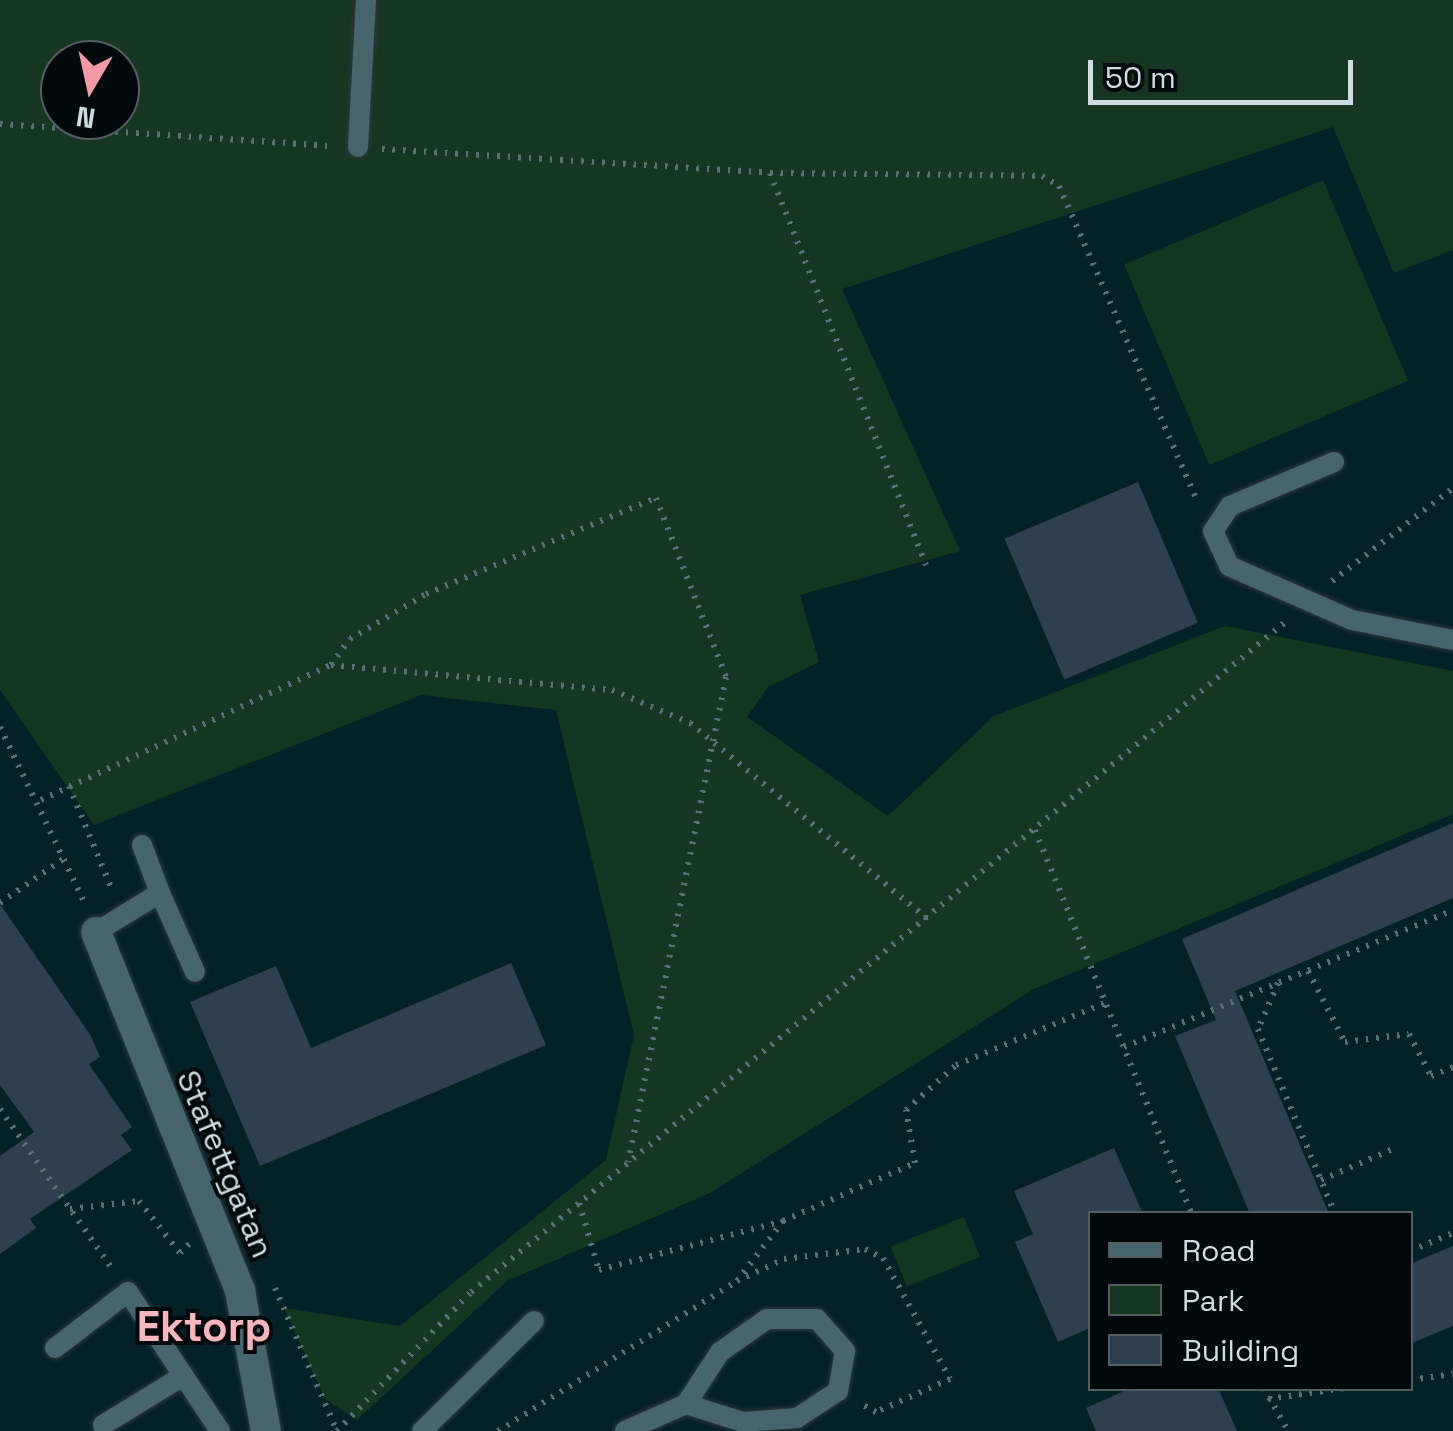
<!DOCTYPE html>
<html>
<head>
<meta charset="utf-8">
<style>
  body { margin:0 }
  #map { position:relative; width:1453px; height:1431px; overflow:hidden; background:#042128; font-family:"Space Grotesk",sans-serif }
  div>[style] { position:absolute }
  .green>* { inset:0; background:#173622; transform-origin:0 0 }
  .building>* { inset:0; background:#2e3f50; transform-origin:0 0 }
  .path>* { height:6px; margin-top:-3px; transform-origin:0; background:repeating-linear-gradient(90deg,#597076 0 2.5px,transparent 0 10.5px) }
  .roads { filter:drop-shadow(0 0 2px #2d383d) drop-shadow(0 0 2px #2d383d) }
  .lane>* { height:20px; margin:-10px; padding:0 10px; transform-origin:10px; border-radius:10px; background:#47656d }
  .street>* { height:30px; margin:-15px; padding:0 15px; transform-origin:15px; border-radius:15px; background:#47656d }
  span { translate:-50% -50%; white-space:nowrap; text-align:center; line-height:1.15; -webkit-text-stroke:8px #01090c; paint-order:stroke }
  .street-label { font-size:32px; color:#cddde2 }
  .district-label { font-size:42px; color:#f9b5bc; font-weight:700 }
  .legend { position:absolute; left:1088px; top:1211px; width:325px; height:180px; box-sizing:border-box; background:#01090c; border:2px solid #535e62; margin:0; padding:12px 18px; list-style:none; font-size:30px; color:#cddde2 }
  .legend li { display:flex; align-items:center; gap:20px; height:50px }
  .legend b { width:50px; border:2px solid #535e62 }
  .north { position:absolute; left:40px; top:40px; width:100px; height:100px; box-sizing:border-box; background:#01090c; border:2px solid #535e62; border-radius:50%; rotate:189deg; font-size:28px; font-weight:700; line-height:40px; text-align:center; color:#cddde2 }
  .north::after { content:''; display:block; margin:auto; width:35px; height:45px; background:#f49aa4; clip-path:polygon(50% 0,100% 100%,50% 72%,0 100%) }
  .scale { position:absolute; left:1088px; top:60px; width:265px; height:45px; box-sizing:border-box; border:5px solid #cddde2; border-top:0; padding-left:12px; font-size:30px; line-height:35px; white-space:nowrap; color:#cddde2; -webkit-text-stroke:8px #01090c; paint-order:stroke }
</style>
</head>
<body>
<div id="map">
  <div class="green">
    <div style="clip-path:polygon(evenodd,0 0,1453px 0,1453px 250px,1394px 273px,1333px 127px,842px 289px,960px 551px,800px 595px,819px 662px,768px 687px,747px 717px,888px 816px,994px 716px,1225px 626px,1453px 671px,1453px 814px,1034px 989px,710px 1193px,507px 1281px,357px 1420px,325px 1399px,284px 1308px,400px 1326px,606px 1160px,634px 1035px,556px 710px,421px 695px,94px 825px,0 690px,0 0,60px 60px,120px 60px,120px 120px,60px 120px,60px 60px)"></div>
    <div style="left:1323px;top:180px;width:218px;height:216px;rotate:67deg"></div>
    <div style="left:964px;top:1217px;width:43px;height:79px;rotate:68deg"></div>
  </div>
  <div class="building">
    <div style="left:1138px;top:482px;width:153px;height:145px;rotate:67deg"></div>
    <div style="clip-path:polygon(1453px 823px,1453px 898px,1235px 991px,1329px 1214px,1250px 1214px,1175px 1036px,1216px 1020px,1182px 939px)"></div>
    <div style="clip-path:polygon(0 904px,91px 1036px,100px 1057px,89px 1064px,132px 1127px,121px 1135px,132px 1150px,30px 1219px,36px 1228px,0 1254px,0 1156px,34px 1132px,0 1085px)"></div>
    <div style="clip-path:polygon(511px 963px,546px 1045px,260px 1166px,190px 1002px,276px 966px,311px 1048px)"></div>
    <div style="clip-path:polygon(1114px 1148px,1143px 1214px,1090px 1214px,1090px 1328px,1058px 1342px,1015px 1242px,1033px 1234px,1014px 1191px)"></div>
    <div style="clip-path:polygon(1453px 1246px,1453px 1326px,1410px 1344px,1410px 1264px)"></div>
    <div style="clip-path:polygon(1131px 1388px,1218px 1388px,1237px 1431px,1096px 1431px,1086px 1408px)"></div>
  </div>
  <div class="path">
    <div style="left:0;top:124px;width:335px;rotate:3.8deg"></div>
    <div style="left:382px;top:149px;width:389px;rotate:3.5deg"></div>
    <div style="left:770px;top:173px;width:272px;rotate:0.6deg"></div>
    <div style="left:1042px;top:176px;width:20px;rotate:30deg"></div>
    <div style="left:1059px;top:186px;width:346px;rotate:66.3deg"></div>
    <div style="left:770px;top:173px;width:422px;rotate:68.3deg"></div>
    <div style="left:1332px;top:581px;width:153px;rotate:-37.5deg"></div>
    <div style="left:331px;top:665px;width:32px;rotate:-54deg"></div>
    <div style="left:350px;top:639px;width:88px;rotate:-30.6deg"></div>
    <div style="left:426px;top:594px;width:249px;rotate:-22.7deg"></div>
    <div style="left:656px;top:498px;width:192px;rotate:68.6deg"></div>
    <div style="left:726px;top:677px;width:495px;rotate:101.4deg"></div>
    <div style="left:0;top:727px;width:199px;rotate:64.3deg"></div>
    <div style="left:69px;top:786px;width:115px;rotate:67.5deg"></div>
    <div style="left:41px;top:800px;width:320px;rotate:-25deg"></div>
    <div style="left:331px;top:665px;width:282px;rotate:5.1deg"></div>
    <div style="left:612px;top:690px;width:85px;rotate:22.9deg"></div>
    <div style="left:690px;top:723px;width:308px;rotate:39.5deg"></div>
    <div style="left:1035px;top:830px;width:415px;rotate:67.8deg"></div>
    <div style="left:0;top:903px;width:80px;rotate:-34.9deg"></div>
    <div style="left:1308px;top:971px;width:80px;rotate:62.5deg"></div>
    <div style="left:1345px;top:1042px;width:64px;rotate:-7.1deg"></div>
    <div style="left:1409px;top:1034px;width:47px;rotate:62.4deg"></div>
    <div style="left:1431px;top:1076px;width:24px;rotate:-22deg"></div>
    <div style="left:1278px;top:983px;width:50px;rotate:113.5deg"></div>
    <div style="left:1258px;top:1029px;width:200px;rotate:67.4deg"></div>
    <div style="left:1124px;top:1047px;width:356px;rotate:-22.6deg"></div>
    <div style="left:0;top:1109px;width:197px;rotate:54.9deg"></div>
    <div style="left:1321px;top:1180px;width:76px;rotate:-23.2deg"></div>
    <div style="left:579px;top:1203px;width:70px;rotate:73.4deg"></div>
    <div style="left:599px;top:1270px;width:190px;rotate:-14.9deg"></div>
    <div style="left:783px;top:1221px;width:144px;rotate:-23.7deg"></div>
    <div style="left:915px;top:1163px;width:54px;rotate:-99.6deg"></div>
    <div style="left:906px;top:1110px;width:67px;rotate:-42deg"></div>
    <div style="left:956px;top:1065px;width:164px;rotate:-22.6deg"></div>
    <div style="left:70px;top:1209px;width:69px;rotate:-6.6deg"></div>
    <div style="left:139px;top:1201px;width:66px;rotate:51.7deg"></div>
    <div style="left:180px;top:1253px;width:13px;rotate:-45deg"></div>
    <div style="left:1410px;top:1251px;width:47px;rotate:-22.7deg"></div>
    <div style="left:737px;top:1281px;width:52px;rotate:-25.1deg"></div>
    <div style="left:784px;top:1259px;width:82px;rotate:-7deg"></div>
    <div style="left:865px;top:1249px;width:20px;rotate:27deg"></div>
    <div style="left:883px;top:1258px;width:138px;rotate:61deg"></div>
    <div style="left:950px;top:1379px;width:81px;rotate:156deg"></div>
    <div style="left:876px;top:1412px;width:21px;rotate:-152deg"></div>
    <div style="left:275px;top:1288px;width:154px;rotate:66.6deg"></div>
    <div style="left:1410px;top:1380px;width:43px;rotate:-7.9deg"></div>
    <div style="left:1264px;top:1388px;width:49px;rotate:60.8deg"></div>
    <div style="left:1268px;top:1399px;width:77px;rotate:-8.2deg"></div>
    <div style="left:337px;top:1431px;width:193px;rotate:-46deg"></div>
    <div style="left:471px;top:1292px;width:1059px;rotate:-39.45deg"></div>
    <div style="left:498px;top:1431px;width:282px;rotate:-32.1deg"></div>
    <div style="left:737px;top:1281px;width:76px;rotate:-52.5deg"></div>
  </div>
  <div class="roads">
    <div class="lane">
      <div style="left:358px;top:147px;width:147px;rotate:-86.9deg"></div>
      <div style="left:1334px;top:462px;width:113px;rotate:157.1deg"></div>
      <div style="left:1230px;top:506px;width:30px;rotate:124deg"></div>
      <div style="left:1213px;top:531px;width:38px;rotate:65deg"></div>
      <div style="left:1229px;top:566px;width:134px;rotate:23.7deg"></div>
      <div style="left:1352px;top:620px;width:103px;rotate:11.2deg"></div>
      <div style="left:142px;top:845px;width:51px;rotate:69.4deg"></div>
      <div style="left:96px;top:932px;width:75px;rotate:-31.4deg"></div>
      <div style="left:160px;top:893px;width:86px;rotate:66.1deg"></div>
      <div style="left:55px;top:1348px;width:92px;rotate:-37.5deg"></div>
      <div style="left:128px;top:1292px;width:167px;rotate:56.5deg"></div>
      <div style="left:103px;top:1425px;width:94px;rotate:-31.5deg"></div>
      <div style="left:422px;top:1431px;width:157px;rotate:-44.5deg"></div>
      <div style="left:625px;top:1431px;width:67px;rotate:-23.9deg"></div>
      <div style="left:686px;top:1404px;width:62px;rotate:-56.8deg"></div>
      <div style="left:720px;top:1352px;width:57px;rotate:-35.1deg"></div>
      <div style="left:767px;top:1319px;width:50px"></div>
      <div style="left:817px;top:1319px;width:43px;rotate:48.8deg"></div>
      <div style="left:845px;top:1351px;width:41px;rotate:99.9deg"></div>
      <div style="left:838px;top:1391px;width:49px;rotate:146.6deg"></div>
      <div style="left:797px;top:1418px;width:54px;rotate:175.8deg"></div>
      <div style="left:743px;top:1422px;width:60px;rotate:-162.5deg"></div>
    </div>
    <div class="street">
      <div style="left:96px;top:932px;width:387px;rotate:68.1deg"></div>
      <div style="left:240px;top:1291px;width:142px;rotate:79.5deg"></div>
    </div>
  </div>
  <div class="street-label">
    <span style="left:225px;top:1164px;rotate:67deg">Stafettgatan</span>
  </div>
  <div class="district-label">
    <span style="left:204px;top:1327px">Ektorp</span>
  </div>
  <ul class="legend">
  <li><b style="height:12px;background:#47656d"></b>Road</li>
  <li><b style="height:28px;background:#173622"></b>Park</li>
  <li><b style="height:28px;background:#2e3f50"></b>Building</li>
  </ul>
  <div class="north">N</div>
  <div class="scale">50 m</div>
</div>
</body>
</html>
